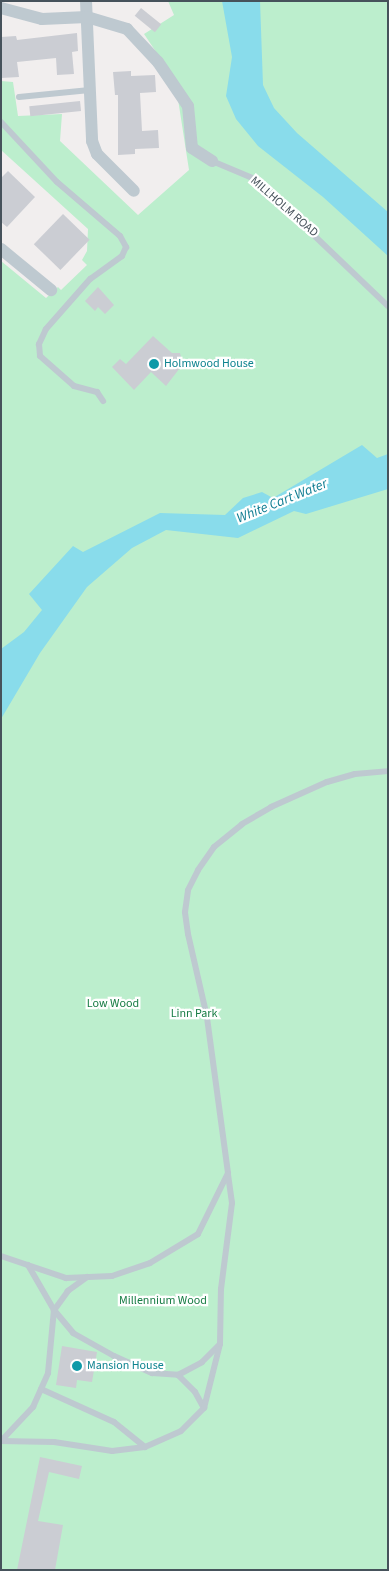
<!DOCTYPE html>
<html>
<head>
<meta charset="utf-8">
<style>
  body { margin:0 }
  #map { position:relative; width:389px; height:1571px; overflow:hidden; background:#f1eeee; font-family:"Source Sans 3",sans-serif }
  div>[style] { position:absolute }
  .green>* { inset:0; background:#bceecd }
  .water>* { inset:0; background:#89dceb }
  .building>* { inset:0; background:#cbcdd3; transform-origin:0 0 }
  .lane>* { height:6px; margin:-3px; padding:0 3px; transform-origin:3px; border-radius:3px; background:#bec9d0 }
  .street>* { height:12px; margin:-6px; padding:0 6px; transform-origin:6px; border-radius:6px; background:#bec9d0 }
  .dots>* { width:14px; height:14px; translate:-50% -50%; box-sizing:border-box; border:2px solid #fff; border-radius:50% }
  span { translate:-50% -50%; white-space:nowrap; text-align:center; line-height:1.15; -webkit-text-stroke:4.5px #fff; paint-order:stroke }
  .street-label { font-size:12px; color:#46525b }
  .culture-label { font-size:12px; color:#0d838f }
  .left { translate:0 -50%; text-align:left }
  .park-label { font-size:12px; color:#177c44 }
  .water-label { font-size:14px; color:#0e7c91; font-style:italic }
  .frame { position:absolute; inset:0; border:2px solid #46525b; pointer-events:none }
</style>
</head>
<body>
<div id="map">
  <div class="green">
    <div style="clip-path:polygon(168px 1px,388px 1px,388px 1570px,1px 1570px,1px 261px,46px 298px,58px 287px,61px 290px,87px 265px,82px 260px,87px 251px,88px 229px,1px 150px,1px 81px,13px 82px,18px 116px,62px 114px,60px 141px,138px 215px,189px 170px,175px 80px,144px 34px,174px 15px)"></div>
  </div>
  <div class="water">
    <div style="clip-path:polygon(222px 1px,260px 1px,263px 85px,274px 108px,297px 133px,388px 212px,388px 256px,323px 197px,258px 146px,236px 119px,226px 96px,232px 57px)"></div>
    <div style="clip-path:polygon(362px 445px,377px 458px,388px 454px,388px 489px,306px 514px,294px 511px,238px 538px,166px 530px,132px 548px,87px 587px,40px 653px,1px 719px,1px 649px,24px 632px,42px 610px,29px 594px,73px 546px,83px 552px,160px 513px,225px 515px,243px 498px,262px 492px,273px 498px)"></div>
  </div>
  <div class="building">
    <div style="left:141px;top:8px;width:26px;height:10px;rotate:39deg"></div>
    <div style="clip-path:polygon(77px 33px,78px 51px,72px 52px,74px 74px,57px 75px,56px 58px,17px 62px,19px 77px,1px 78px,1px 37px,16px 36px,17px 40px)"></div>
    <div style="clip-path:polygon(131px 71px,131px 76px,155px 75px,156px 92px,140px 93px,142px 131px,158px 130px,159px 148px,135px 149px,135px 154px,118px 155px,118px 95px,115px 95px,113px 72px)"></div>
    <div style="left:80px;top:101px;width:10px;height:51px;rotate:84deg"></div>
    <div style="clip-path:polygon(8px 171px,35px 197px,7px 227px,1px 222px,1px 178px)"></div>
    <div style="left:63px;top:214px;width:37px;height:42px;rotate:44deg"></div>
    <div style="clip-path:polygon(98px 287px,114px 305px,105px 314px,98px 307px,95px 311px,85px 301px)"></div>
    <div style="clip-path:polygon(153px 336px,172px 353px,180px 353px,183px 364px,166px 386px,151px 372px,134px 390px,112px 367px,120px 359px,126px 364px)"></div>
    <div style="clip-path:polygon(62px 1346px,97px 1352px,92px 1382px,77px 1380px,76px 1388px,56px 1385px)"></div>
    <div style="clip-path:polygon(40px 1457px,82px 1466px,79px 1479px,49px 1472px,38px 1521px,63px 1525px,55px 1570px,17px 1570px)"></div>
  </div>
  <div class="lane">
    <div style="left:19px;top:97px;width:71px;rotate:-5.6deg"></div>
    <div style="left:1px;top:122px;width:82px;rotate:47deg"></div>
    <div style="left:57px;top:182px;width:83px;rotate:40.6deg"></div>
    <div style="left:120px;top:236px;width:13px;rotate:61deg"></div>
    <div style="left:126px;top:247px;width:10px;rotate:114deg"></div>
    <div style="left:122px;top:256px;width:39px;rotate:144deg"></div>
    <div style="left:90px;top:279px;width:67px;rotate:131.3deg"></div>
    <div style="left:46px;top:329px;width:17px;rotate:115deg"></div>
    <div style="left:39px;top:344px;width:12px;rotate:85deg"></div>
    <div style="left:40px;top:356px;width:45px;rotate:41.4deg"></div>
    <div style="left:74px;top:386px;width:24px;rotate:15deg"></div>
    <div style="left:97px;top:392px;width:11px;rotate:56deg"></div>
    <div style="left:212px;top:161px;width:47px;rotate:22.7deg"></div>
    <div style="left:255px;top:179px;width:184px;rotate:43.7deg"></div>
    <div style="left:1px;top:1256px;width:69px;rotate:18.7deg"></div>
    <div style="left:66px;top:1278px;width:46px;rotate:-2.5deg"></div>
    <div style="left:112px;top:1276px;width:40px;rotate:-18.9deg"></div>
    <div style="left:150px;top:1263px;width:56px;rotate:-31.1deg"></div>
    <div style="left:198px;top:1234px;width:68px;rotate:-63.8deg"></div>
    <div style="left:228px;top:1173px;width:157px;rotate:-97.7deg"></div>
    <div style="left:207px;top:1017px;width:85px;rotate:-102.9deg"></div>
    <div style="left:188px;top:934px;width:22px;rotate:-98deg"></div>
    <div style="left:185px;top:912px;width:22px;rotate:-82deg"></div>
    <div style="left:188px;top:890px;width:22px;rotate:-63deg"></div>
    <div style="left:198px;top:870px;width:28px;rotate:-55deg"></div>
    <div style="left:214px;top:847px;width:36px;rotate:-39deg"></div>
    <div style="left:242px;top:824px;width:34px;rotate:-30deg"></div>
    <div style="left:271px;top:807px;width:61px;rotate:-24.1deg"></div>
    <div style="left:327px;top:782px;width:29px;rotate:-16deg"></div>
    <div style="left:355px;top:774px;width:33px;rotate:-5deg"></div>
    <div style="left:87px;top:1277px;width:24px;rotate:144deg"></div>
    <div style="left:68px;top:1291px;width:24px;rotate:126deg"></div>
    <div style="left:54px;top:1310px;width:30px;rotate:50deg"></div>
    <div style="left:73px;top:1333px;width:47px;rotate:29.3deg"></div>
    <div style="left:114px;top:1356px;width:42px;rotate:24.1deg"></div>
    <div style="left:152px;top:1373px;width:26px;rotate:4deg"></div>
    <div style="left:178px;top:1375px;width:27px;rotate:-28deg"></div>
    <div style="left:202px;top:1362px;width:25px;rotate:-45deg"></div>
    <div style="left:178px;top:1375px;width:24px;rotate:45deg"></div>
    <div style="left:195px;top:1392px;width:18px;rotate:61deg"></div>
    <div style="left:41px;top:1389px;width:80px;rotate:24.3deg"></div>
    <div style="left:114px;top:1422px;width:40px;rotate:39deg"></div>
    <div style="left:1px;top:1441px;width:53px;rotate:1.1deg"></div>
    <div style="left:54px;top:1442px;width:59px;rotate:8.8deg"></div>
    <div style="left:112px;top:1451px;width:33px;rotate:-7deg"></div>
    <div style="left:145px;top:1447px;width:39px;rotate:-24deg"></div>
    <div style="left:181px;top:1431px;width:33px;rotate:-45deg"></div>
    <div style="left:204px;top:1408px;width:66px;rotate:-76deg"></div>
    <div style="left:220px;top:1344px;width:55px;rotate:-89deg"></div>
    <div style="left:221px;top:1289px;width:87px;rotate:-82.7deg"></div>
    <div style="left:232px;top:1203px;width:29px;rotate:-98deg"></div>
    <div style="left:1px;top:1441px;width:47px;rotate:-46.7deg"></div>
    <div style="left:33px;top:1407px;width:37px;rotate:-66deg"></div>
    <div style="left:48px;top:1373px;width:63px;rotate:-84.6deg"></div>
    <div style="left:54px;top:1310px;width:52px;rotate:-120deg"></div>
  </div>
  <div class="street">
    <div style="left:86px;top:1px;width:140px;rotate:87.5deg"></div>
    <div style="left:92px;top:141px;width:14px;rotate:69deg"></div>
    <div style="left:97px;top:154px;width:52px;rotate:45deg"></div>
    <div style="left:1px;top:8px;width:42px;rotate:15deg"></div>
    <div style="left:42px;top:19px;width:45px;rotate:-2.5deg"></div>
    <div style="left:87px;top:17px;width:42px;rotate:16.7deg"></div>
    <div style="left:127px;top:29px;width:45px;rotate:46.8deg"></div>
    <div style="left:158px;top:62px;width:53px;rotate:55.7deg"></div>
    <div style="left:188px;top:106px;width:42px;rotate:84.6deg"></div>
    <div style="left:192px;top:148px;width:24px;rotate:33deg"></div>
    <div style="left:1px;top:249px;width:65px;rotate:39.4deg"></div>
  </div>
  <div class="dots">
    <div style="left:154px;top:364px;background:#0f9aa8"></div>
    <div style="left:77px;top:1366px;background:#0f9aa8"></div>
  </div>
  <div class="street-label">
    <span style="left:284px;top:207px;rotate:41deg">MILLHOLM ROAD</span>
  </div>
  <div class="culture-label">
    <span class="left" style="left:164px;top:364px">Holmwood House</span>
    <span class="left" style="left:87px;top:1366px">Mansion House</span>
  </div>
  <div class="park-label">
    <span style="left:113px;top:1004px">Low Wood</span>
    <span style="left:194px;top:1014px">Linn Park</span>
    <span style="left:163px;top:1301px">Millennium Wood</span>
  </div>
  <div class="water-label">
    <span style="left:282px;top:501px;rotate:-22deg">White Cart Water</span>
  </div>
  <div class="frame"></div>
</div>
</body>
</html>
